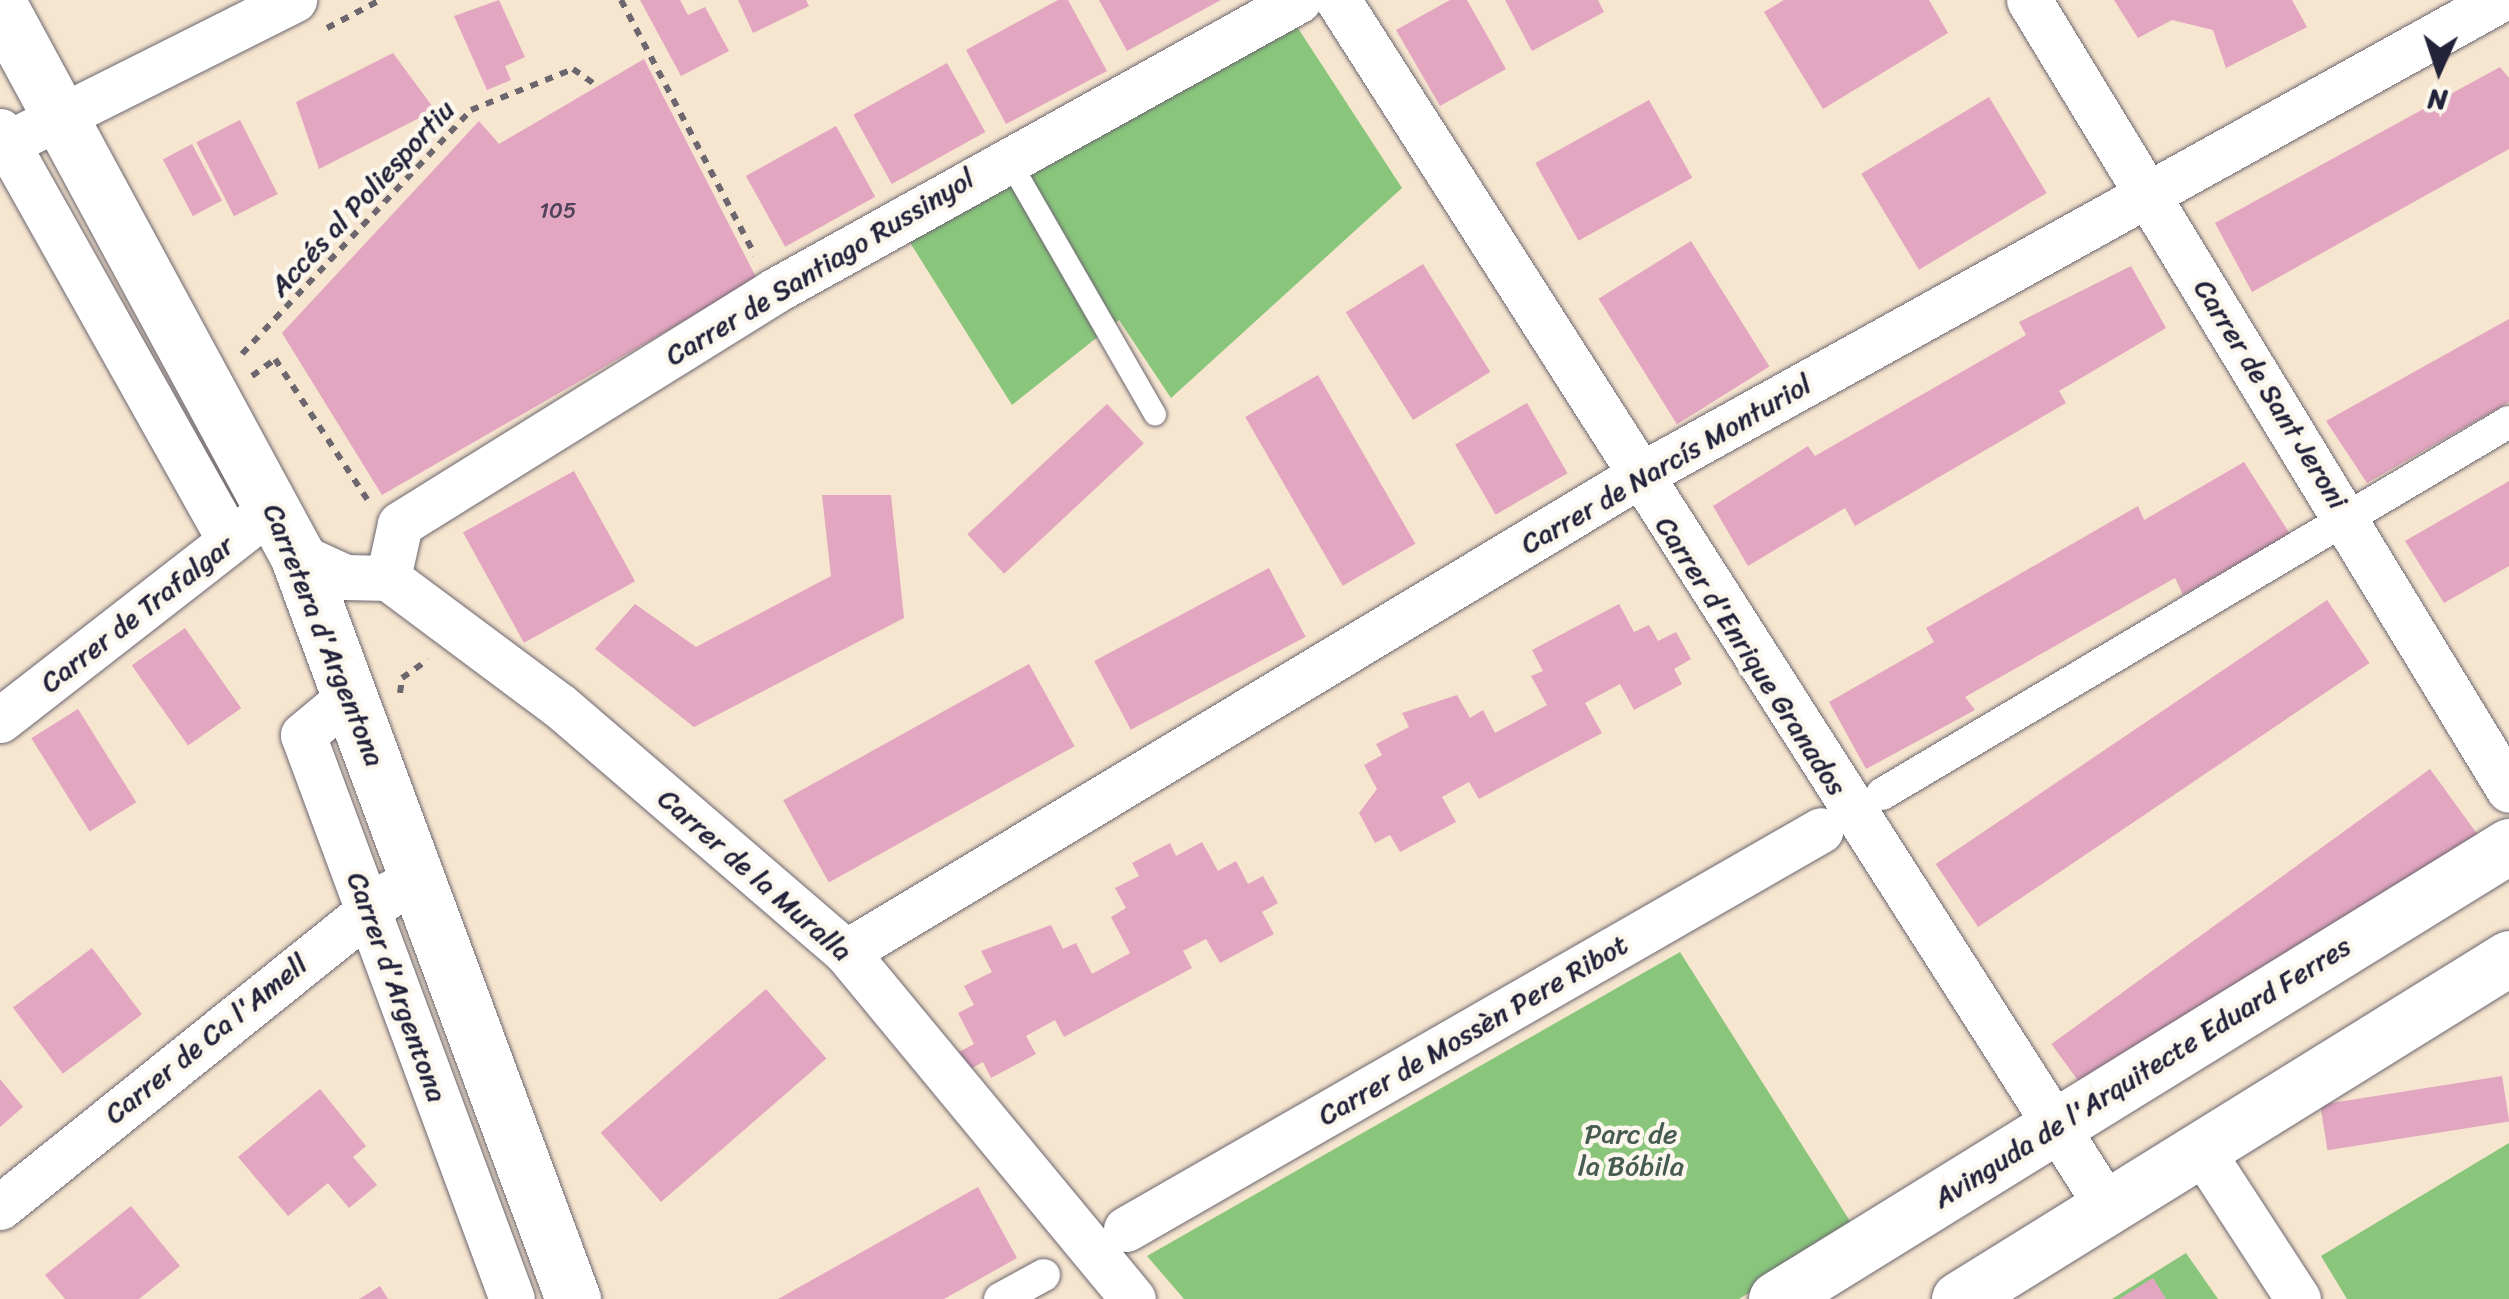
<!DOCTYPE html>
<html>
<head>
<meta charset="utf-8">
<style>
  body { margin:0 }
  #map { position:relative; width:2509px; height:1299px; overflow:hidden; background:#f6e5cf; font-family:Sriracha,sans-serif }
  div>[style] { position:absolute }
  .green>* { inset:0; background:#89c67c }
  .building>* { inset:0; background:#e3a6c0; transform-origin:0 0 }
  .path>* { height:6px; margin-top:-3px; transform-origin:0; background:repeating-linear-gradient(90deg,#6c666f 0 8px,transparent 0 16px) }
  .roads { filter:drop-shadow(0 0 2px #6c666f) drop-shadow(0 0 2px #6c666f) }
  .service>* { height:22px; margin:-11px; padding:0 11px; transform-origin:11px; border-radius:11px; background:#fff }
  .pedestrian>* { height:32px; margin:-16px; padding:0 16px; transform-origin:16px; border-radius:16px; background:#fff }
  .minor>* { height:45px; margin:-22.5px; padding:0 22.5px; transform-origin:22.5px; border-radius:22.5px; background:#fff }
  .tertiary>* { height:55px; margin:-27.5px; padding:0 27.5px; transform-origin:27.5px; border-radius:27.5px; background:#fff }
  span { translate:-50% -50%; white-space:nowrap; text-align:center; line-height:1.15; -webkit-text-stroke:9px #fbf7ec; paint-order:stroke }
  .number-label { font-size:22px; color:#52435c }
  .number-label span { -webkit-text-stroke-width:0 }
  .street-label { font-size:28px; color:#22223b }
  .park-label { font-size:28px; color:#465b52 }
  .north { position:absolute; left:2389px; top:20px; width:100px; height:100px; -webkit-text-stroke:8px #fbf7ec; paint-order:stroke; rotate:183deg; font-size:28px; font-weight:700; line-height:40px; text-align:center; color:#22223b }
  .north::after { content:''; display:block; margin:auto; width:35px; height:45px; background:#22223b; clip-path:polygon(50% 0,100% 100%,50% 72%,0 100%) }
</style>
</head>
<body>
<div id="map">
  <div class="green">
    <div style="clip-path:polygon(1294px 22px,1402px 188px,1171px 398px,1119px 320px,1012px 405px,909px 241px)"></div>
    <div style="clip-path:polygon(1680px 952px,1855px 1229px,1739px 1299px,1184px 1299px,1147px 1256px)"></div>
    <div style="clip-path:polygon(2509px 1143px,2509px 1299px,2347px 1299px,2321px 1256px)"></div>
    <div style="clip-path:polygon(2186px 1253px,2218px 1299px,2112px 1299px)"></div>
  </div>
  <div class="building">
    <div style="clip-path:polygon(499px 0,525px 57px,505px 66px,511px 80px,487px 90px,454px 16px)"></div>
    <div style="clip-path:polygon(640px 0,680px 0,688px 15px,705px 7px,729px 51px,681px 76px)"></div>
    <div style="clip-path:polygon(738px 0,806px 0,809px 6px,753px 33px)"></div>
    <div style="clip-path:polygon(1058px 0,1068px 0,1107px 71px,1006px 124px,966px 50px)"></div>
    <div style="clip-path:polygon(1099px 0,1221px 0,1127px 51px)"></div>
    <div style="clip-path:polygon(1450px 0,1467px 0,1506px 69px,1440px 106px,1396px 30px)"></div>
    <div style="clip-path:polygon(1505px 0,1598px 0,1604px 12px,1532px 51px)"></div>
    <div style="clip-path:polygon(1784px 0,1929px 0,1948px 33px,1823px 109px,1764px 12px)"></div>
    <div style="clip-path:polygon(2114px 0,2292px 0,2307px 27px,2226px 68px,2213px 30px,2172px 20px,2138px 38px)"></div>
    <div style="clip-path:polygon(393px 53px,435px 110px,319px 169px,296px 102px)"></div>
    <div style="clip-path:polygon(644px 59px,757px 279px,382px 495px,282px 333px,479px 121px,499px 144px)"></div>
    <div style="left:947px;top:63px;width:79px;height:107px;rotate:61deg"></div>
    <div style="clip-path:polygon(2500px 67px,2509px 78px,2509px 149px,2252px 292px,2215px 223px)"></div>
    <div style="left:1989px;top:97px;width:112px;height:149px;rotate:59deg"></div>
    <div style="left:1649px;top:100px;width:89px;height:130px;rotate:61deg"></div>
    <div style="left:240px;top:120px;width:83px;height:49px;rotate:63deg"></div>
    <div style="left:836px;top:126px;width:81px;height:103px;rotate:61deg"></div>
    <div style="left:192px;top:144px;width:64px;height:33px;rotate:62deg"></div>
    <div style="left:1691px;top:241px;width:148px;height:109px;rotate:58deg"></div>
    <div style="left:1423px;top:264px;width:127px;height:91px;rotate:58deg"></div>
    <div style="clip-path:polygon(2131px 266px,2166px 328px,2059px 391px,2066px 403px,1855px 526px,1845px 508px,1748px 566px,1713px 506px,1808px 446px,1815px 456px,2026px 335px,2019px 322px)"></div>
    <div style="clip-path:polygon(2509px 319px,2509px 402px,2367px 483px,2326px 421px)"></div>
    <div style="left:1318px;top:375px;width:195px;height:84px;rotate:60deg"></div>
    <div style="left:1527px;top:403px;width:81px;height:83px;rotate:60deg"></div>
    <div style="left:1107px;top:404px;width:54px;height:191px;rotate:47deg"></div>
    <div style="clip-path:polygon(2244px 462px,2290px 534px,2183px 595px,2175px 578px,1965px 697px,1975px 710px,1866px 769px,1829px 702px,1934px 642px,1926px 628px,2138px 506px,2144px 520px)"></div>
    <div style="left:574px;top:471px;width:126px;height:127px;rotate:61deg"></div>
    <div style="clip-path:polygon(2509px 481px,2509px 566px,2444px 603px,2405px 541px)"></div>
    <div style="clip-path:polygon(822px 495px,891px 495px,904px 618px,694px 727px,595px 649px,635px 604px,696px 647px,831px 576px)"></div>
    <div style="left:1269px;top:568px;width:78px;height:198px;rotate:62deg"></div>
    <div style="left:2327px;top:600px;width:76px;height:472px;rotate:56deg"></div>
    <div style="clip-path:polygon(1619px 604px,1634px 632px,1649px 625px,1658px 641px,1676px 632px,1691px 659px,1674px 669px,1682px 684px,1634px 710px,1620px 684px,1585px 703px,1602px 733px,1479px 799px,1469px 782px,1442px 797px,1456px 822px,1400px 852px,1390px 835px,1375px 843px,1359px 813px,1377px 789px,1364px 765px,1382px 755px,1376px 744px,1409px 727px,1402px 713px,1457px 695px,1470px 718px,1483px 710px,1495px 733px,1547px 705px,1531px 676px,1543px 671px,1532px 650px)"></div>
    <div style="left:185px;top:628px;width:98px;height:65px;rotate:55deg"></div>
    <div style="left:1029px;top:664px;width:94px;height:281px;rotate:61deg"></div>
    <div style="left:78px;top:709px;width:110px;height:55px;rotate:58deg"></div>
    <div style="left:2430px;top:769px;width:84px;height:468px;rotate:54deg"></div>
    <div style="clip-path:polygon(1202px 842px,1218px 871px,1236px 861px,1248px 884px,1263px 876px,1278px 903px,1262px 912px,1274px 934px,1220px 963px,1206px 939px,1183px 951px,1192px 968px,1064px 1037px,1055px 1020px,1026px 1036px,1036px 1054px,991px 1078px,983px 1062px,965px 1072px,955px 1054px,974px 1044px,958px 1013px,974px 1005px,964px 986px,992px 972px,981px 951px,1051px 925px,1063px 949px,1076px 943px,1092px 974px,1130px 953px,1111px 917px,1126px 908px,1115px 888px,1139px 876px,1132px 863px,1170px 843px,1176px 856px)"></div>
    <div style="left:92px;top:948px;width:83px;height:99px;rotate:53deg"></div>
    <div style="left:766px;top:989px;width:92px;height:219px;rotate:49deg"></div>
    <div style="left:2502px;top:1076px;width:46px;height:184px;rotate:81deg"></div>
    <div style="clip-path:polygon(0 1079px,23px 1107px,0 1127px)"></div>
    <div style="clip-path:polygon(320px 1089px,366px 1146px,353px 1157px,377px 1185px,349px 1208px,328px 1183px,288px 1216px,238px 1157px)"></div>
    <div style="clip-path:polygon(978px 1187px,1017px 1258px,944px 1299px,778px 1299px)"></div>
    <div style="clip-path:polygon(131px 1206px,180px 1266px,139px 1299px,65px 1299px,45px 1275px)"></div>
    <div style="clip-path:polygon(2153px 1278px,2166px 1299px,2119px 1299px)"></div>
    <div style="clip-path:polygon(380px 1286px,388px 1299px,359px 1299px)"></div>
  </div>
  <div class="path">
    <div style="left:621px;top:0;width:288px;rotate:62.3deg"></div>
    <div style="left:327px;top:28px;width:60px;rotate:-27.8deg"></div>
    <div style="left:242px;top:354px;width:335px;rotate:-46.8deg"></div>
    <div style="left:471px;top:110px;width:110px;rotate:-21.9deg"></div>
    <div style="left:573px;top:69px;width:29px;rotate:35deg"></div>
    <div style="left:252px;top:376px;width:29px;rotate:-36deg"></div>
    <div style="left:275px;top:359px;width:168px;rotate:56.7deg"></div>
    <div style="left:400px;top:693px;width:15px;rotate:-82deg"></div>
    <div style="left:402px;top:678px;width:32px;rotate:-35deg"></div>
  </div>
  <div class="roads">
    <div class="service">
      <div style="left:1007px;top:157px;width:297px;rotate:60.1deg"></div>
    </div>
    <div class="pedestrian">
      <div style="left:1882px;top:794px;width:729px;rotate:-30.68deg"></div>
      <div style="left:1000px;top:1299px;width:50px;rotate:-28.6deg"></div>
    </div>
    <div class="minor">
      <div style="left:1338px;top:0;width:1430px;rotate:57.48deg"></div>
      <div style="left:2029px;top:0;width:924px;rotate:58.72deg"></div>
      <div style="left:0;top:131px;width:470px;rotate:60.7deg"></div>
      <div style="left:0;top:147px;width:329px;rotate:-26.6deg"></div>
      <div style="left:297px;top:555px;width:53px;rotate:24.6deg"></div>
      <div style="left:345px;top:577px;width:43px;rotate:1.3deg"></div>
      <div style="left:388px;top:578px;width:214px;rotate:36.7deg"></div>
      <div style="left:560px;top:706px;width:377px;rotate:40.7deg"></div>
      <div style="left:846px;top:952px;width:450px;rotate:50.4deg"></div>
      <div style="left:388px;top:578px;width:55px;rotate:-77.5deg"></div>
      <div style="left:400px;top:524px;width:441px;rotate:-31.9deg"></div>
      <div style="left:774px;top:291px;width:600px;rotate:-29deg"></div>
      <div style="left:352px;top:694px;width:64px;rotate:140.1deg"></div>
      <div style="left:303px;top:735px;width:601px;rotate:69.67deg"></div>
      <div style="left:0;top:720px;width:319px;rotate:-37.9deg"></div>
      <div style="left:846px;top:952px;width:920px;rotate:-31deg"></div>
      <div style="left:1635px;top:478px;width:987px;rotate:-28.95deg"></div>
      <div style="left:2200px;top:1148px;width:180px;rotate:57deg"></div>
      <div style="left:0;top:1207px;width:503px;rotate:-38.78deg"></div>
      <div style="left:1126px;top:1229px;width:801px;rotate:-29.86deg"></div>
    </div>
    <div class="tertiary">
      <div style="left:0;top:6px;width:624px;rotate:61.59deg"></div>
      <div style="left:297px;top:555px;width:794px;rotate:69.65deg"></div>
      <div style="left:1776px;top:1299px;width:862px;rotate:-31.72deg"></div>
      <div style="left:1959px;top:1299px;width:647px;rotate:-31.8deg"></div>
    </div>
  </div>
  <div class="number-label">
    <span style="left:558px;top:211px">105</span>
  </div>
  <div class="street-label">
    <span style="left:362px;top:198px;rotate:-47deg">Accés al Poliesportiu</span>
    <span style="left:820px;top:267px;rotate:-31deg">Carrer de Santiago Russinyol</span>
    <span style="left:2271px;top:394px;rotate:58deg">Carrer de Sant Jeroni</span>
    <span style="left:1666px;top:464px;rotate:-30deg">Carrer de Narcís Monturiol</span>
    <span style="left:137px;top:614px;rotate:-38deg">Carrer de Trafalgar</span>
    <span style="left:324px;top:635px;rotate:68deg">Carretera d'Argentona</span>
    <span style="left:1751px;top:656px;rotate:57deg">Carrer d'Enrique Granados</span>
    <span style="left:755px;top:875px;rotate:41deg">Carrer de la Muralla</span>
    <span style="left:397px;top:987px;rotate:70deg">Carrer d'Argentona</span>
    <span style="left:1473px;top:1030px;rotate:-30deg">Carrer de Mossèn Pere Ribot</span>
    <span style="left:206px;top:1039px;rotate:-39deg">Carrer de Ca l'Amell</span>
    <span style="left:2142px;top:1072px;rotate:-32deg">Avinguda de l'Arquitecte Eduard Ferres</span>
  </div>
  <div class="park-label">
    <span style="left:1631px;top:1150px">Parc de<br>la Bóbila</span>
  </div>
  <div class="north">N</div>
</div>
</body>
</html>
